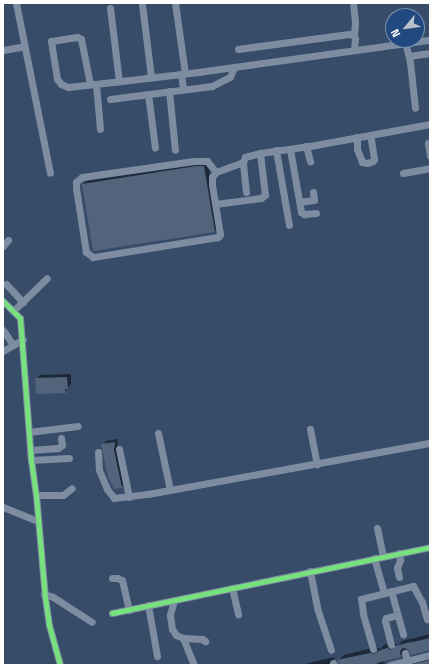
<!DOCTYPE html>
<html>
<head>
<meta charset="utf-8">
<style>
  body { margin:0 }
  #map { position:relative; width:433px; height:668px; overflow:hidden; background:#374c69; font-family:"Space Grotesk",sans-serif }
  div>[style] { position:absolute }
  .shadow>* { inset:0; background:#0007 }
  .building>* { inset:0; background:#52647b }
  .minor>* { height:7px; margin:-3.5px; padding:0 3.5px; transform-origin:3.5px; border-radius:3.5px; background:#7d8ca0 }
  .cycleway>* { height:5px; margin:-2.5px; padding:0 2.5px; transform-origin:2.5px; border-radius:2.5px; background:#77e17e }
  span { translate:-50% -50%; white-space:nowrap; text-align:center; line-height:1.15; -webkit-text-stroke:3px #21497f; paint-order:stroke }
  .frame { position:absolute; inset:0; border:4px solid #fff; pointer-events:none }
  .north { position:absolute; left:385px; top:8px; width:40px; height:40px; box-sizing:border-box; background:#21497f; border:1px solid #7a92b2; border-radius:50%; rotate:241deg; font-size:11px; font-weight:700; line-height:16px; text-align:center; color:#fff }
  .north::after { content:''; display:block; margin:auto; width:14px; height:18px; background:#b9c0ca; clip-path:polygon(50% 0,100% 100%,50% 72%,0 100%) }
</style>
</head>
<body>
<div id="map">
  <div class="shadow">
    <div style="clip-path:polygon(208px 163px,218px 228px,214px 232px,83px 184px,87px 181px)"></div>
    <div style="clip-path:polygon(71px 374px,71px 384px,65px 392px,36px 379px,40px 375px)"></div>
    <div style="clip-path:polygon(118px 439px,117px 446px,125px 483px,121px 487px,114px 488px,108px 477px,103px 445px,106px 441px)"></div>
    <div style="clip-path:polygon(430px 634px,430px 649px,406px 648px,406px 651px,400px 656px,383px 660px,385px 665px,301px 665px,334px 657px,336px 664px,339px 664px,338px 661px,344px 655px,376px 647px,380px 649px,384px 645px,393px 643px,398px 645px,391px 646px,391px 648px,409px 644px,412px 641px,399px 645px,402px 641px)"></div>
    <div style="clip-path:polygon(430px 656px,430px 665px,390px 665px,409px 662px,414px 664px,420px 659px)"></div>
  </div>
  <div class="building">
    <div style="clip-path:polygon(196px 166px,204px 166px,215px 232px,93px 251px,82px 184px)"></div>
    <div style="clip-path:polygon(67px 377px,68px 389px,65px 389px,66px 393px,36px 394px,35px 378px)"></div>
    <div style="clip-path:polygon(115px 442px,114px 450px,122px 488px,114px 489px,108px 477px,101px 444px)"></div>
    <div style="clip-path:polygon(430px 638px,430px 650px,411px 655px,408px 649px,403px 648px,400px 651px,401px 657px,377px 663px,378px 665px,339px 665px,337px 660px,370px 653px,374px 654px,378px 651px,387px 648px,392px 650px,396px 646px)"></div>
    <div style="clip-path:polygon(430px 660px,430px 665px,413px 665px,413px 664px)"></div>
  </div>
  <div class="minor">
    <div style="left:16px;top:3px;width:173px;rotate:78.7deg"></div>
    <div style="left:175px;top:3px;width:71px;rotate:81.9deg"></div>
    <div style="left:353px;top:3px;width:20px;rotate:84deg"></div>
    <div style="left:355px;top:23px;width:12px;rotate:95deg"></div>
    <div style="left:142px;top:4px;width:74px;rotate:83deg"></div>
    <div style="left:110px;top:8px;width:74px;rotate:83deg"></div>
    <div style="left:405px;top:42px;width:21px;rotate:76deg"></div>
    <div style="left:410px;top:62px;width:46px;rotate:83.8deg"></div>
    <div style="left:238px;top:49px;width:112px;rotate:-7.7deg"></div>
    <div style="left:349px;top:34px;width:5px;rotate:11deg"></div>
    <div style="left:354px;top:35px;width:4px;rotate:76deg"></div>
    <div style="left:355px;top:39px;width:11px;rotate:95deg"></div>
    <div style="left:3px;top:50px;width:22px;rotate:-10deg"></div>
    <div style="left:409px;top:56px;width:21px;rotate:-8deg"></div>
    <div style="left:181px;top:74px;width:15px;rotate:82deg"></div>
    <div style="left:90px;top:84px;width:46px;rotate:-101.3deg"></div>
    <div style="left:81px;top:39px;width:4px;rotate:-153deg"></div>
    <div style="left:77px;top:37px;width:26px;rotate:171deg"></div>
    <div style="left:51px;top:41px;width:38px;rotate:81deg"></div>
    <div style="left:57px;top:79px;width:6px;rotate:51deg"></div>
    <div style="left:61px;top:84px;width:8px;rotate:23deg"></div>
    <div style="left:68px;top:87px;width:45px;rotate:-6.3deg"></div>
    <div style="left:113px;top:82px;width:86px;rotate:-6.7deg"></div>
    <div style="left:198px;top:72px;width:234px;rotate:-7.9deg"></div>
    <div style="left:96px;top:84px;width:45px;rotate:84.9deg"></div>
    <div style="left:169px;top:91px;width:59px;rotate:84.2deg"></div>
    <div style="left:148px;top:94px;width:54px;rotate:82.6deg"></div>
    <div style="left:110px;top:99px;width:103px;rotate:-7.3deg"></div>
    <div style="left:212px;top:86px;width:20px;rotate:-27deg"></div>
    <div style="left:230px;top:77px;width:11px;rotate:-68deg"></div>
    <div style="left:357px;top:137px;width:12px;rotate:90deg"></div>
    <div style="left:357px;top:149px;width:14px;rotate:69deg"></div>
    <div style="left:362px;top:162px;width:5px;rotate:11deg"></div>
    <div style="left:367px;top:163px;width:6px;rotate:-18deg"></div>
    <div style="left:373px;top:161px;width:2px;rotate:-63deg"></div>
    <div style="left:374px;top:159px;width:24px;rotate:-99deg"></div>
    <div style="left:428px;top:143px;width:13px;rotate:81deg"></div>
    <div style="left:306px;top:146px;width:16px;rotate:75deg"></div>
    <div style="left:290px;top:149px;width:64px;rotate:80.1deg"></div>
    <div style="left:301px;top:212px;width:4px;rotate:34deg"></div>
    <div style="left:304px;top:214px;width:12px;rotate:-5deg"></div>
    <div style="left:276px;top:150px;width:76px;rotate:80.2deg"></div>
    <div style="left:194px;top:161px;width:13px"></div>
    <div style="left:207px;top:161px;width:14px;rotate:51deg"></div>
    <div style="left:216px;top:172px;width:6px;rotate:129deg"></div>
    <div style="left:212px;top:177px;width:8px;rotate:90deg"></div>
    <div style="left:212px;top:185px;width:50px;rotate:80.7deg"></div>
    <div style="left:220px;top:234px;width:4px;rotate:124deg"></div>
    <div style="left:218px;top:237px;width:127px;rotate:170.9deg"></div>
    <div style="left:93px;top:257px;width:9px;rotate:-144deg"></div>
    <div style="left:86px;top:252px;width:65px;rotate:-98.9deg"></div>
    <div style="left:76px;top:188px;width:6px;rotate:-90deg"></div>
    <div style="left:76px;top:182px;width:8px;rotate:-40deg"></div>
    <div style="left:82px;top:177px;width:113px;rotate:-8.1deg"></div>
    <div style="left:216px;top:172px;width:29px;rotate:-20deg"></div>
    <div style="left:403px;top:173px;width:27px;rotate:-10deg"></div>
    <div style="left:246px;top:192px;width:30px;rotate:-96deg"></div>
    <div style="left:243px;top:162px;width:5px;rotate:-68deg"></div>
    <div style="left:245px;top:157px;width:16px;rotate:-15deg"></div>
    <div style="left:260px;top:153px;width:50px;rotate:-8deg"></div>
    <div style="left:310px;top:146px;width:122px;rotate:-10.4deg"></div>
    <div style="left:300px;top:202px;width:14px;rotate:-8deg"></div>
    <div style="left:314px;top:200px;width:8px;rotate:-97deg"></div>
    <div style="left:215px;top:204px;width:46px;rotate:-7.4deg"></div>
    <div style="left:261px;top:198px;width:5px;rotate:-37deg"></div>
    <div style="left:265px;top:195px;width:42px;rotate:-96.8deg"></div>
    <div style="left:3px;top:246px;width:8px;rotate:-50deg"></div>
    <div style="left:6px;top:284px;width:25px;rotate:47deg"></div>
    <div style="left:3px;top:301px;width:24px;rotate:45deg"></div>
    <div style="left:20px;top:318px;width:142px;rotate:85.6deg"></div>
    <div style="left:31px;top:460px;width:35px;rotate:82deg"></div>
    <div style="left:36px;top:495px;width:102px;rotate:85deg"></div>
    <div style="left:45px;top:597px;width:28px;rotate:82deg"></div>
    <div style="left:49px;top:625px;width:41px;rotate:74.6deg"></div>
    <div style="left:13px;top:311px;width:47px;rotate:-44.1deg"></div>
    <div style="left:3px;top:330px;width:18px;rotate:56deg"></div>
    <div style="left:3px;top:351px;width:23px;rotate:-31deg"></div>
    <div style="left:310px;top:429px;width:36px;rotate:79deg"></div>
    <div style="left:29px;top:432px;width:49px;rotate:-7deg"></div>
    <div style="left:158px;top:433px;width:58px;rotate:78.1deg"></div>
    <div style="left:119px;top:449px;width:49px;rotate:78.2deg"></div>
    <div style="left:30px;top:450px;width:28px;rotate:-4deg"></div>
    <div style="left:58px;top:448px;width:5px;rotate:-37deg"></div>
    <div style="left:62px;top:445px;width:7px;rotate:-98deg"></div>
    <div style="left:98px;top:452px;width:18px;rotate:87deg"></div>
    <div style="left:99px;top:470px;width:21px;rotate:67deg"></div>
    <div style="left:107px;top:489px;width:11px;rotate:52deg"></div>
    <div style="left:114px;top:498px;width:34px;rotate:-7deg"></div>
    <div style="left:148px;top:494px;width:287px;rotate:-10.3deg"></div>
    <div style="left:31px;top:460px;width:38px;rotate:-3deg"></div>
    <div style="left:36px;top:495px;width:27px"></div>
    <div style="left:63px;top:495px;width:11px;rotate:-38deg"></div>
    <div style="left:3px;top:507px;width:38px;rotate:22deg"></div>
    <div style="left:377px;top:528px;width:29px;rotate:78deg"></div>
    <div style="left:374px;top:558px;width:35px;rotate:74deg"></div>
    <div style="left:310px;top:571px;width:38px;rotate:79deg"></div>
    <div style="left:317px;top:608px;width:44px;rotate:71.6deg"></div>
    <div style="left:399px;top:577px;width:9px;rotate:-103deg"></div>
    <div style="left:397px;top:568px;width:9px;rotate:-69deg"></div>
    <div style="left:400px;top:560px;width:7px;rotate:-98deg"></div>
    <div style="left:112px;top:578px;width:5px"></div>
    <div style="left:117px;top:578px;width:5px;rotate:22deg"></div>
    <div style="left:122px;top:580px;width:31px;rotate:77deg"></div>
    <div style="left:232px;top:588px;width:27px;rotate:77deg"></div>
    <div style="left:391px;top:591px;width:45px;rotate:74.4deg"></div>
    <div style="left:44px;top:594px;width:9px;rotate:18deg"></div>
    <div style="left:53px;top:597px;width:46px;rotate:32.7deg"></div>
    <div style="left:174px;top:600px;width:16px;rotate:105deg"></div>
    <div style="left:170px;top:615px;width:14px;rotate:82deg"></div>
    <div style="left:172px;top:629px;width:7px;rotate:56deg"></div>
    <div style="left:176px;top:635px;width:8px;rotate:23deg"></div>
    <div style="left:183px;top:638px;width:29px;rotate:68deg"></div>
    <div style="left:148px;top:605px;width:52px;rotate:80deg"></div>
    <div style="left:112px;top:613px;width:325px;rotate:-11.7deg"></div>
    <div style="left:183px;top:638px;width:19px;rotate:3deg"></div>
    <div style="left:202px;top:639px;width:4px;rotate:34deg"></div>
    <div style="left:391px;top:645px;width:25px;rotate:-104deg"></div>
    <div style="left:385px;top:621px;width:3px;rotate:-72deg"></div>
    <div style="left:386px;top:618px;width:11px;rotate:-15deg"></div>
    <div style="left:373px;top:649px;width:37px;rotate:-106deg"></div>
    <div style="left:363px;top:613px;width:14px;rotate:-98deg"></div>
    <div style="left:361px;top:599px;width:54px;rotate:-14deg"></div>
    <div style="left:413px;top:586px;width:18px;rotate:61deg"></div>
    <div style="left:422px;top:602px;width:18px;rotate:74deg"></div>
    <div style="left:405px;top:653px;width:12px;rotate:76deg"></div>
    <div style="left:333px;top:663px;width:2px;rotate:63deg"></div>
    <div style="left:390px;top:665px;width:41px;rotate:-14deg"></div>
  </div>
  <div class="cycleway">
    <div style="left:3px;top:301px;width:24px;rotate:45deg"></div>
    <div style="left:20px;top:318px;width:142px;rotate:85.6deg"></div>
    <div style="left:31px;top:460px;width:35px;rotate:82deg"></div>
    <div style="left:36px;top:495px;width:102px;rotate:85deg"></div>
    <div style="left:45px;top:597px;width:28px;rotate:82deg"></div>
    <div style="left:49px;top:625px;width:41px;rotate:74.6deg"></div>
    <div style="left:112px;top:613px;width:325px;rotate:-11.7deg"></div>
  </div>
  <div class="frame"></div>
  <div class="north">N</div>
</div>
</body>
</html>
